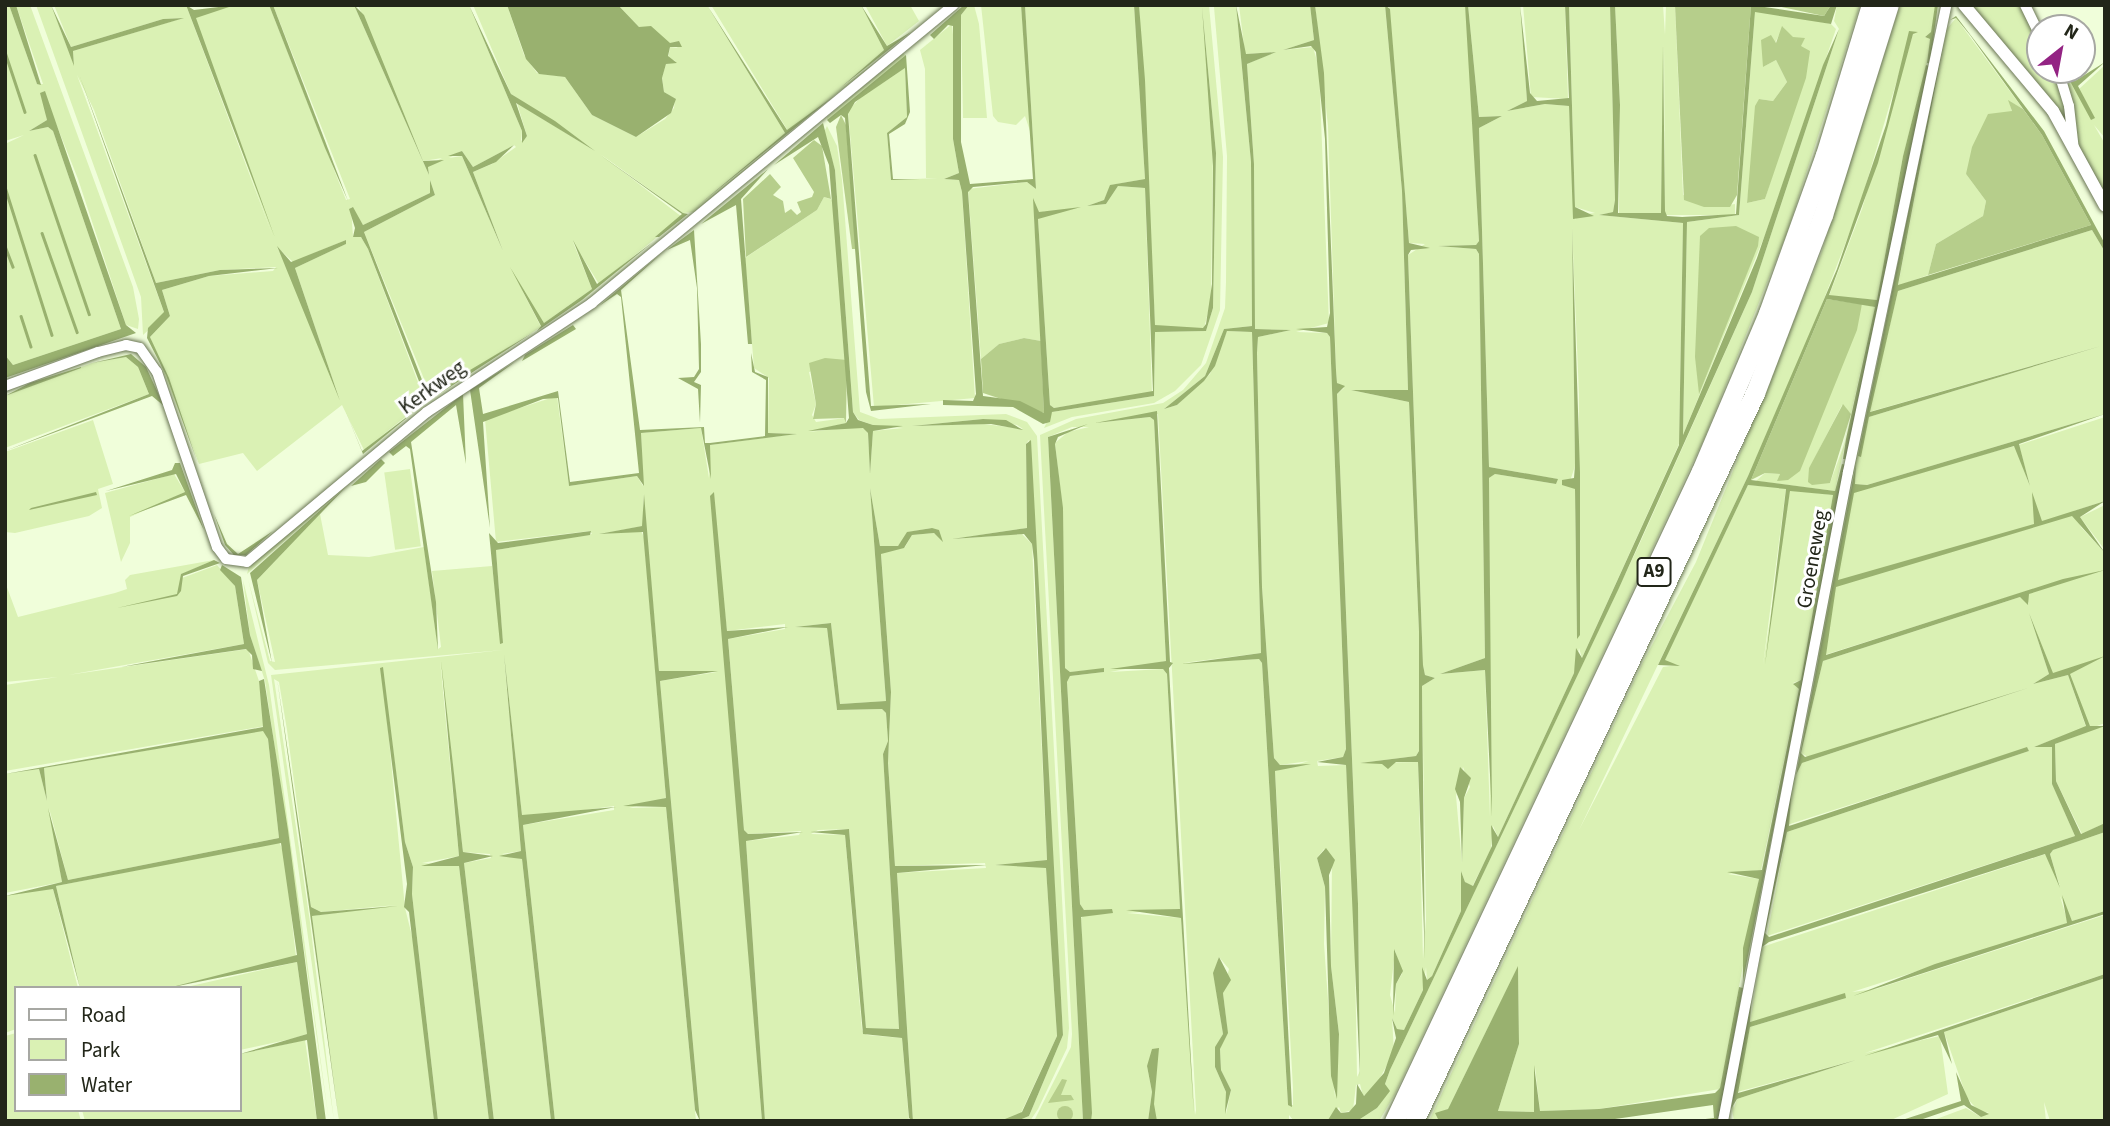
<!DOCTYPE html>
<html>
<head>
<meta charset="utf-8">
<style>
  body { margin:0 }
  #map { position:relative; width:2110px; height:1126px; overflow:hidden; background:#f0feda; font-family:"Source Sans 3",sans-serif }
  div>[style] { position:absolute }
  .green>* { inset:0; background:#daf1b4; transform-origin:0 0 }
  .forest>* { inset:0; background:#b6ce8b }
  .round { border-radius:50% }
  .water>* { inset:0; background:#99b16f }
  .stream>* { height:2.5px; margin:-1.25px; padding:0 1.25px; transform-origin:1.25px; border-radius:1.25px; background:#99b16f }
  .roads { filter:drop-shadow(0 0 2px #6a7555) drop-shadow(0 0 2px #6a7555) }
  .minor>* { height:10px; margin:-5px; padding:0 5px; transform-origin:5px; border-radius:5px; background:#fff }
  .tertiary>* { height:12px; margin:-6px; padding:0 6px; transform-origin:6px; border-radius:6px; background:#fff }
  .motorway>* { height:19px; margin:-9.5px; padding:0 9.5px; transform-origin:9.5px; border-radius:9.5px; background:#fff }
  span { translate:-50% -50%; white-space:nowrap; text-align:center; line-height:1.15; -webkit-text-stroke:6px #fff; paint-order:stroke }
  .shield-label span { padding:2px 5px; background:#fff; border:2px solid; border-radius:5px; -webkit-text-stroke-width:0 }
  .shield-label { font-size:19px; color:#222619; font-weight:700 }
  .street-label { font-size:21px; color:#222619 }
  .frame { position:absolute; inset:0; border:7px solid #222619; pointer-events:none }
  .legend { position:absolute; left:14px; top:986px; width:228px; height:126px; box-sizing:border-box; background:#fff; border:2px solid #a7a8a3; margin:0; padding:9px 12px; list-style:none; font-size:21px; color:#222619 }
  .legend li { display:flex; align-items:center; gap:14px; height:35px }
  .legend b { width:35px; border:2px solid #a7a8a3 }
  .north { position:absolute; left:2026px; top:14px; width:70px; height:70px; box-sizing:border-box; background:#fff; border:2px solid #a7a8a3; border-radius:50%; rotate:31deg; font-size:19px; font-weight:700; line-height:28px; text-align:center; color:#222619 }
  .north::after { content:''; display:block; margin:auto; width:24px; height:32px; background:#932383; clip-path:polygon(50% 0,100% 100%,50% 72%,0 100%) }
</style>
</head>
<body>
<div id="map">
  <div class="green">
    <div style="clip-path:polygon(5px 5px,9px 5px,37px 84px,43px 84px,16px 5px,30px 5px,133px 287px,139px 319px,138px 329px,126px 325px,78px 179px,43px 91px,47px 120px,29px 131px,48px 127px,53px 131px,121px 329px,13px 365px,5px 355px,5px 144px,24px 135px,5px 141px)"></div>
    <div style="clip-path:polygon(evenodd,36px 5px,51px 5px,74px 65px,73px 51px,183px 18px,163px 19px,71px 47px,54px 5px,186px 5px,273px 237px,204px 47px,195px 18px,200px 14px,235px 5px,269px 5px,346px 200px,350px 199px,273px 5px,354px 5px,429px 175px,428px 166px,442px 158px,423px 161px,358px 5px,469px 5px,522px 131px,521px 141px,527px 136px,517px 103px,595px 151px,511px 94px,473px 5px,507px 5px,524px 55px,537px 73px,565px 77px,592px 115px,636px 137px,665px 119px,674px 108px,675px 99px,664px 92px,662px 77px,666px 64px,676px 61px,668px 59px,670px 47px,678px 48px,639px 27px,618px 5px,707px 5px,785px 133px,695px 208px,836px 97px,695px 212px,683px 213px,600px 154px,682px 217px,599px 284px,573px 242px,592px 289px,544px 323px,522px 290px,541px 327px,431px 396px,364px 232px,435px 195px,430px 180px,430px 193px,363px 225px,351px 207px,353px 237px,361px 237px,368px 249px,425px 401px,364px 450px,342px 405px,257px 471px,243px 453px,199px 464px,150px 337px,170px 316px,162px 290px,209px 276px,273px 271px,276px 267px,220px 270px,156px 283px,94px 110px,77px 75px,165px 315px,143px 335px,141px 297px,36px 5px,514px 145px,516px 147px,492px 164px,473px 172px,503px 251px,462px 156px,449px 158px,462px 151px,473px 167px,514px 145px,36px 5px,346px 240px,346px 244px,295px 268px,340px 401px,299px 290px,277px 247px,293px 262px,346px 240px)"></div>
    <div style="clip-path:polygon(711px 5px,861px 5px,884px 50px,839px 89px,914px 34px,788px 131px)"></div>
    <div style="clip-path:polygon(865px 5px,910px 5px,919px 21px,887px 46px)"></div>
    <div style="clip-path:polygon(969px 5px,974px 5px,979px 24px,987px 118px,963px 118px,961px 15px)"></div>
    <div style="clip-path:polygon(981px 5px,1021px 5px,1031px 134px,1025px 116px,1016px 125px,998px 122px,993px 116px)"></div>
    <div style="clip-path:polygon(1025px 5px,1134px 5px,1145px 179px,1111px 185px,1104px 200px,1087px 206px,1106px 204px,1118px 186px,1145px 188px,1152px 393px,1054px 408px,1050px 405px,1038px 219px,1046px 211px,1034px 215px,1041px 341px,1024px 338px,999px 344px,981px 359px,968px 189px,1027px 182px,1036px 189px)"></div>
    <div style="clip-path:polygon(1139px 5px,1209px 5px,1223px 157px,1220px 310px,1201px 365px,1175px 391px,1154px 403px,1072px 417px,1044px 428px,1052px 412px,1154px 396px,1155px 332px,1206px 331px,1213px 308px,1216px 153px,1202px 7px,1213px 143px,1211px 301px,1204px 328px,1167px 328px,1155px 325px)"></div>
    <div style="clip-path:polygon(evenodd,1236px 5px,1251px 162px,1252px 326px,1224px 329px,1205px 376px,1164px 409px,1177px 405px,1210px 374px,1227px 331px,1252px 332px,1261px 653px,1183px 663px,1259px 659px,1262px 663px,1288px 1105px,1293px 1105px,1293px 1088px,1275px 771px,1309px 761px,1280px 765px,1274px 758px,1262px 587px,1257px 353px,1258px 337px,1291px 330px,1255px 329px,1254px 164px,1247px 64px,1275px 52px,1245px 54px,1239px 5px,1310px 5px,1314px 40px,1283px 50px,1313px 47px,1319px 68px,1329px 323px,1296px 332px,1327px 333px,1330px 337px,1346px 749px,1343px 757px,1317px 761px,1318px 766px,1346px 765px,1354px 895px,1357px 1077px,1360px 1071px,1358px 904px,1337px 394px,1344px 388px,1337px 383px,1336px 370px,1328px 126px,1315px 5px,1385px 5px,1387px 27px,1402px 191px,1408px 391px,1351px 390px,1409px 402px,1419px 632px,1419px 751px,1416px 756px,1360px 763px,1418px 762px,1423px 959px,1426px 919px,1422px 686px,1435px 678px,1425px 675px,1423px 665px,1408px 255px,1425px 244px,1409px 243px,1389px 5px,1465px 5px,1467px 21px,1479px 241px,1476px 245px,1438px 246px,1476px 249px,1479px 254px,1485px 658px,1440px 674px,1485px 670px,1490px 817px,1489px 478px,1495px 474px,1556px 484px,1557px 479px,1489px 467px,1479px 128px,1502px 116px,1479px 117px,1468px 5px,1520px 5px,1527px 101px,1507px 111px,1545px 104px,1569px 106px,1575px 220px,1577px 215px,1595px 213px,1575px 207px,1569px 5px,1610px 5px,1615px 200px,1613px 212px,1599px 215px,1683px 223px,1679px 444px,1582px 658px,1579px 648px,1574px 673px,1498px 837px,1493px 826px,1491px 849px,1472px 887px,1465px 882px,1461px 871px,1461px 911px,1432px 976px,1427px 980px,1426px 967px,1423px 990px,1404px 1030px,1397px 1029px,1392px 1018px,1394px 1052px,1374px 1089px,1363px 1096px,1360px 1084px,1356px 1085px,1353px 1110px,1341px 1113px,1339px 1107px,1328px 1120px,1294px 1121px,1289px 1115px,1289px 1121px,1157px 1121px,1153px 1112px,1158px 1048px,1147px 1066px,1152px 1092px,1148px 1121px,1091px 1121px,1081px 918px,1085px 914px,1111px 913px,1111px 909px,1084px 910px,1080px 904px,1067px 682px,1070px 676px,1104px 672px,1103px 669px,1070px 672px,1065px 668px,1062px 505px,1055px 443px,1068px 432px,1089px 427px,1072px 427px,1048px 437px,1083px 1121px,1034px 1121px,1071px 1047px,1072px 1034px,1040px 435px,1076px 419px,1163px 403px,1183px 390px,1206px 363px,1225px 308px,1226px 282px,1227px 156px,1214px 7px,1236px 5px,1572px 227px,1579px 395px,1577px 639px,1575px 488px,1570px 481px,1575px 466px,1572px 227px,1236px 5px,1158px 414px,1196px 1110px,1195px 1115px,1181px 918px,1127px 913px,1180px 909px,1167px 674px,1163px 669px,1110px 672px,1166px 661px,1154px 420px,1150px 417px,1095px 423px,1158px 414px,1236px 5px,1463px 767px,1470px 787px,1464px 798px,1462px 863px,1456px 796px,1463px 767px,1236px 5px,1324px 849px,1332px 859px,1331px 966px,1339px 1034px,1335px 1098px,1324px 944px,1325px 887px,1317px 858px,1324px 849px,1236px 5px,1395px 951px,1402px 974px,1396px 984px,1395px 1013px,1390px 995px,1395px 951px,1236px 5px,1219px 957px,1229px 969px,1223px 993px,1227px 1026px,1220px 1049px,1221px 1070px,1231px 1090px,1226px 1114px,1226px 1092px,1215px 1067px,1215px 1049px,1223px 1034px,1214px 976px,1219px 957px)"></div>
    <div style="clip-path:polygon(1523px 5px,1565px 5px,1568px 99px,1531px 97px)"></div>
    <div style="clip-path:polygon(1615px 5px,1663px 5px,1665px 35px,1666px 5px,1675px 5px,1683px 195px,1718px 207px,1735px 204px,1735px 215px,1665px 215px,1664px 44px,1661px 213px,1619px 213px,1620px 105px)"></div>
    <div style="clip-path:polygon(1837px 5px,1860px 5px,1787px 233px,1704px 439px,1395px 1094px,1379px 1121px,1357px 1121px,1377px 1108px,1389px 1091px,1385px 1084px,1390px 1070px,1639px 545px,1752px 292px,1839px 29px,1834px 21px)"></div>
    <div style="clip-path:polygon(1900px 5px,1935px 5px,1935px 9px,1931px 32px,1925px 37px,1930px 39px,1927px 63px,1903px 156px,1877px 300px,1829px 296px,1862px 209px,1913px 34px,1917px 35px,1911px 33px,1859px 208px,1812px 330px,1748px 476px,1579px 830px,1663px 667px,1677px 665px,1664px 661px,1748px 485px,1786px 488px,1763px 665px,1790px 490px,1833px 495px,1801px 680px,1793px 683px,1799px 689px,1761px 870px,1728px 874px,1759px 879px,1720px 1089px,1599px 1109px,1540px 1111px,1535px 1067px,1534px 1112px,1498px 1111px,1519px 1044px,1518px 967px,1448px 1109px,1436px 1115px,1444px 1121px,1429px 1121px,1643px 662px,1696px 562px,1821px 254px)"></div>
    <div style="clip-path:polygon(1969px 5px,2022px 5px,2040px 43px,2040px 70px,2055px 70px,2072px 137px)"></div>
    <div style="clip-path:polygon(evenodd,1762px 10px,1831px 24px,1836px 29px,1765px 235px,1683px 435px,1687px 222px,1739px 215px,1755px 12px,1762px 10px,1783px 27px,1800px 46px,1794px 107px,1765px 199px,1747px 203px,1759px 99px,1773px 101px,1787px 82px,1776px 60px,1763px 67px,1783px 27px)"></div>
    <div style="clip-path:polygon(1956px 18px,2023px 109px,2009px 101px,2012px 111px,1966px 174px,1986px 201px,1983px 216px,1936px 244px,1928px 275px,1898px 286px,1946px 30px)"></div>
    <div style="clip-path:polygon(952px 24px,956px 67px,953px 139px,959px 173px,944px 179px,959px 180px,962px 192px,975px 398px,874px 407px,848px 111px,860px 98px,905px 68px,907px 117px,887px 133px,891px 180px,938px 178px,926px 178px,925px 69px,920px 50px)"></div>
    <div style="clip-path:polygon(903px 53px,906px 56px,827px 120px,827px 117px)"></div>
    <div style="clip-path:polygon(2105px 65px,2105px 138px,2094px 125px,2105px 144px,2105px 200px,2077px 149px,2061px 70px,2079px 89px)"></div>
    <div style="clip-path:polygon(evenodd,827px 126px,837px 146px,842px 180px,860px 412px,879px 419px,1006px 414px,1027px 422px,1037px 436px,1069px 1028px,1067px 1048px,1038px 1109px,1030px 1121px,1017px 1121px,1029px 1116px,1063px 1035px,1029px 440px,1026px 444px,1027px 528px,953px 539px,1022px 534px,1032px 544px,1047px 860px,995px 865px,1046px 867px,1057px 1036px,1020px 1115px,1002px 1121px,913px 1121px,897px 873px,986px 868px,985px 863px,895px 866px,888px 763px,891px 692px,881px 553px,905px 547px,912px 535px,934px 533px,943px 541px,931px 528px,909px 532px,898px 546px,880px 546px,870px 488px,886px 701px,840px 704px,831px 623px,795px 627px,827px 628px,837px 710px,882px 709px,886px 713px,888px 741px,883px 754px,899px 1029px,866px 1028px,849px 829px,818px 830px,811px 834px,845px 835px,862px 1030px,867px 1035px,902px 1038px,909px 1121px,765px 1121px,746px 841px,799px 835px,801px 831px,748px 834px,744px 830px,728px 639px,785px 629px,785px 624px,727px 631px,711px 493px,762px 1121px,700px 1121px,660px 681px,717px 672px,659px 671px,643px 494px,643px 526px,600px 534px,641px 531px,644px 537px,666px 798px,629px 808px,666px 807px,696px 1121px,555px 1121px,523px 825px,614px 810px,614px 806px,526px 818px,522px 815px,504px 655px,521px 851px,502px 854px,522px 859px,551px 1121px,494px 1121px,464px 863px,491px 858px,490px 854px,463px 852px,440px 660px,459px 856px,422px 863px,459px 866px,489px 1121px,438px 1121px,412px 894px,413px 867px,405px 842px,382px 666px,405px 908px,415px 948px,434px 1121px,339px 1121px,312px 916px,396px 905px,321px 912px,311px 907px,287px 730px,279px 682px,274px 679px,310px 922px,334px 1121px,271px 675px,503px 650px,275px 670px,268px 663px,248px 579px,270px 661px,275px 662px,257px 580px,320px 514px,328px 555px,369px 557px,424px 547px,438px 649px,441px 647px,432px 571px,492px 566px,503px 645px,496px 550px,592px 534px,590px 531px,496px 542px,485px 419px,557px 396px,569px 486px,637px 476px,643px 486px,641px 433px,701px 428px,709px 478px,710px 445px,796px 434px,768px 433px,769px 378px,754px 368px,745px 258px,817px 210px,824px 197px,833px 200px,847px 360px,809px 372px,816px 404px,812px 415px,816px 422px,845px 418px,846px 423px,809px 432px,862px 426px,868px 433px,870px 473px,873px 431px,903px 428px,873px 425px,859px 420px,853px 412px,835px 170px,824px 132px,827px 126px,983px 419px,1017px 425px,1023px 429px,984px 424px,912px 426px,983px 419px)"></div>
    <div style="clip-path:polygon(2092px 230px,2105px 252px,2105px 414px,1867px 485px,1855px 484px,1856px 465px,1850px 490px,2015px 446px,2030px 486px,2019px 445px,2105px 417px,2105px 501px,2074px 511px,2081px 527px,2105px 553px,2105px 723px,2089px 729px,2067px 670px,2051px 675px,2029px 613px,2049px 674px,2033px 684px,2068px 675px,2086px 727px,2034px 747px,2052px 747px,2052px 783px,2075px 836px,1767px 936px,1787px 832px,2029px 751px,2027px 748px,1787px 825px,1792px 783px,1802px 763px,2028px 688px,1808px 757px,1801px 753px,1823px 661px,2020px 597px,2029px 604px,2024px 592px,1818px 657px,1842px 518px,1886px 328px,1860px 457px,1869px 417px,2101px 346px,1869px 412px,1898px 291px)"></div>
    <div style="clip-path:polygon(1862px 304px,1875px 307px,1851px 414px,1842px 405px,1809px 469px,1821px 482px,1830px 483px,1846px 439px,1835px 491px,1756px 481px,1765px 473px,1780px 474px,1778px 480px,1847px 352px)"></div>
    <div style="clip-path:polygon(126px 357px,138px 367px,149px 394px,5px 448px,5px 396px,92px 363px)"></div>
    <div style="clip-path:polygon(93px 420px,113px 484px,98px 489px,102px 508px,89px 516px,15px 533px,5px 532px,5px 452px)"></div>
    <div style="left:410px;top:469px;width:78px;height:26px;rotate:82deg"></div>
    <div style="clip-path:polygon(174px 474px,185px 492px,130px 517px,130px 543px,121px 562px,105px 493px)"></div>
    <div style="clip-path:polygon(344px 487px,345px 488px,247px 574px,249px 566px)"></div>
    <div style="clip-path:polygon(2105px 505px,2105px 550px,2080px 517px)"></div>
    <div style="clip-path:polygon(214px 560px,182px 574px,182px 578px,217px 565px,235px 586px,244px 644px,68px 675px,248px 649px,259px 681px,265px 726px,5px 771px,5px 685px,58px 677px,5px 682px,5px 582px,18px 617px,115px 593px,127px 589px,125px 580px,130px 575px)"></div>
    <div style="clip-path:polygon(243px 580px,269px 685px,329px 1121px,265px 681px,250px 635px)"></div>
    <div style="clip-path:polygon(2105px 725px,2105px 823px,2082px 834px,2056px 781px,2055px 744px)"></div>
    <div style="clip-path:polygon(259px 731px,265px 731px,268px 739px,279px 838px,68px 880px,49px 808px,62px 882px,5px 893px,5px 774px,39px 769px,47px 801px,44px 768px)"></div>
    <div style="clip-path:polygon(2105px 832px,2105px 911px,2072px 921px,2060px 896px,2068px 923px,1852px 992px,1876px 989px,2105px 915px,2105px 974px,1865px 1053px,1940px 1036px,1948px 1094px,1889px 1121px,1734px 1121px,1730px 1097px,1734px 1108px,1737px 1099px,1856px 1060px,1737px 1092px,1750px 1027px,1846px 998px,1750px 1022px,1762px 947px,2046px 854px,2060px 887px,2050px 854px,2053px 850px)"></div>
    <div style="clip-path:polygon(279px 842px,284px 853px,296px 957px,168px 988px,80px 988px,56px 886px)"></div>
    <div style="clip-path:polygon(45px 888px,53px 889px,78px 988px,16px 988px,16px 1029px,5px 1033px,5px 896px)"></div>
    <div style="clip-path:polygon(297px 962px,307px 1034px,291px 1039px,240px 1050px,240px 988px,182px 988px)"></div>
    <div style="clip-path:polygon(2105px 978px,2105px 1121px,2050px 1121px,2044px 1102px,2046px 1121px,1931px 1121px,1966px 1108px,1981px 1117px,1989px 1112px,1981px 1114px,1967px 1098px,1944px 1032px)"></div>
    <div style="clip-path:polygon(16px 1033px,16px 1110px,78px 1110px,81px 1121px,5px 1121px,5px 1036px)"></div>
    <div style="clip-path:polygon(305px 1040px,317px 1121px,85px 1121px,82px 1110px,240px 1110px,240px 1054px)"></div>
  </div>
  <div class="forest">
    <div style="clip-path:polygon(1675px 5px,1751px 5px,1737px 195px,1730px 207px,1704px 207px,1684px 200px)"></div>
    <div style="clip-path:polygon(1772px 5px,1831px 5px,1824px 16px)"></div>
    <div style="clip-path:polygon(1782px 26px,1793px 37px,1805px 38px,1801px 46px,1810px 51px,1806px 78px,1765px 199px,1747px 203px,1755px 106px,1759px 99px,1773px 101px,1787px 82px,1776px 60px,1763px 67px,1761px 40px,1771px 35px,1776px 43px)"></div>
    <div style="clip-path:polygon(2008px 100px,2023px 109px,2042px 135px,2091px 225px,1928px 275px,1936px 244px,1983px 216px,1986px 201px,1966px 174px,1972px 147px,1988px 114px,2012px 111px)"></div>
    <div style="clip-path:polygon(841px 115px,846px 125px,856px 249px,852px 249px,836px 127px)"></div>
    <div style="clip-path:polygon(814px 140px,822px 146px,831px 199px,824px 197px,817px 210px,746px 257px,743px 199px,770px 174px,781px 187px,773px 195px,783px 201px,785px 213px,791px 209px,797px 215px,801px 212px,797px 202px,812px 197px,814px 192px,793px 158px)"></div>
    <div style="clip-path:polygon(1736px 226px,1759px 237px,1758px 246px,1699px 394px,1695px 357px,1700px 236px,1709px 228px)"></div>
    <div style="clip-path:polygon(1827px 299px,1862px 304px,1857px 330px,1800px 471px,1788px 480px,1777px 481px,1780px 474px,1765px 473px,1751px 480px)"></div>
    <div style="clip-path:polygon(1024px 338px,1041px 341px,1044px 413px,983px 393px,981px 359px,999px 344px)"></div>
    <div style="clip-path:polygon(825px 358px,847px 360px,846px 423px,844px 418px,813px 419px,816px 404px,809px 363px)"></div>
    <div style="clip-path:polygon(1843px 404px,1851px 414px,1830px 483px,1812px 485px,1808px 482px,1809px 468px)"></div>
    <div style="clip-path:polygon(1062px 1079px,1067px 1080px,1061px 1095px,1071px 1095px,1074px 1100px,1048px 1103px)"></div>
    <div class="round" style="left:1057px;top:1106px;width:16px;height:16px"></div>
  </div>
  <div class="water">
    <div style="clip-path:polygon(9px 5px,16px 5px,41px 85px,37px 84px)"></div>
    <div style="clip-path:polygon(51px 5px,71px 47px,163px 19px,184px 18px,73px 51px,74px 66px)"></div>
    <div style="clip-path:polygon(186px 5px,194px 10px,235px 5px,196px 18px,275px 238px)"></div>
    <div style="clip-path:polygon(269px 5px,273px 5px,348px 201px,325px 148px)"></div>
    <div style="clip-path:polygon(354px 5px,364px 15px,423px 161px,444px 160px,428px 167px,429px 175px)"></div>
    <div style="clip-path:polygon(469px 5px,511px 94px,555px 121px,595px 151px,516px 103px,527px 136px,522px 143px,522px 131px)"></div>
    <div style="clip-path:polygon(507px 5px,618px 5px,639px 27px,651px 26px,670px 43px,679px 41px,682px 47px,670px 47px,668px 56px,677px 63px,666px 64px,662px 78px,664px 92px,676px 99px,671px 113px,636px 137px,592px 115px,565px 77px,539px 74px,526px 59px)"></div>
    <div style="clip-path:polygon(707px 5px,787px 130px,834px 96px,695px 208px,785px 133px)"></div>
    <div style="clip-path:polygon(861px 5px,887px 46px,911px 32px,839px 89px,884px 50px)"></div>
    <div style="clip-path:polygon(964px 5px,969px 5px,961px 15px,961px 142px,970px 184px,1033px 179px,1021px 5px,1025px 5px,1036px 189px,1027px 182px,973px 187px,968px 192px,983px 396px,1020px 401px,1044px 413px,1033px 198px,1039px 212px,1081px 207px,1038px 219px,1050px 405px,1054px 408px,1153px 391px,1145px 188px,1118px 186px,1106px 204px,1087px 206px,1104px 200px,1110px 185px,1145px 179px,1134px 5px,1139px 5px,1145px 80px,1155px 325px,1203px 328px,1206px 324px,1212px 284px,1213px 166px,1202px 7px,1216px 153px,1213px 308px,1206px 331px,1155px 332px,1154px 396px,1052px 412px,1050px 422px,1043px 424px,1013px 407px,943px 405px,943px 400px,973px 401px,976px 394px,962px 192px,959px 180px,944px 179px,959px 173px,953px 139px,953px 26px,948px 25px,934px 39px,930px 35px)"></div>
    <div style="clip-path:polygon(1236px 5px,1246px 54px,1276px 52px,1247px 64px,1254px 164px,1255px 329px,1291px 330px,1258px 337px,1257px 353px,1262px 587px,1274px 758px,1280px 765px,1311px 764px,1275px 771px,1292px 1107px,1288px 1105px,1262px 663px,1259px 659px,1182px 664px,1261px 653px,1252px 332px,1227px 331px,1215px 366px,1204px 381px,1177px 405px,1164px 409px,1205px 376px,1224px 329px,1252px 326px,1251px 162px)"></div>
    <div style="clip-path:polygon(1310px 5px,1315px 5px,1324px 73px,1336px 370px,1337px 383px,1345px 386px,1337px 394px,1358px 904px,1360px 1077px,1346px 765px,1317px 762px,1343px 757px,1346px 749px,1330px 337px,1327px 333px,1296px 329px,1327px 327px,1330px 313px,1325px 139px,1316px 52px,1311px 46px,1283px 50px,1314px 40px)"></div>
    <div style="clip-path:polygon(1385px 5px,1390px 9px,1409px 243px,1430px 248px,1411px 250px,1408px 255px,1423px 665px,1425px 675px,1435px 678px,1422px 686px,1425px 960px,1418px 762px,1396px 762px,1388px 769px,1382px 764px,1360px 763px,1416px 756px,1419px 751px,1419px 632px,1409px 402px,1351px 390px,1408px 390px,1402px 191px)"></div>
    <div style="clip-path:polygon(1465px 5px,1468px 5px,1479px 117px,1502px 116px,1479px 128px,1489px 467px,1558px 479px,1556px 484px,1495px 474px,1489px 478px,1492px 817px,1485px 670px,1440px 674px,1485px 658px,1479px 254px,1476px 249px,1438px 246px,1476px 245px,1479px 241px)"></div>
    <div style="clip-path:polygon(1520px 5px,1530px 93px,1537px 101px,1569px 98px,1565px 5px,1569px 5px,1575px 207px,1594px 216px,1573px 219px,1569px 106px,1545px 104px,1507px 111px,1527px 101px)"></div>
    <div style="clip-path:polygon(1610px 5px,1615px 5px,1620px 105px,1618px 213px,1661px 213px,1663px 44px,1665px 211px,1667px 216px,1682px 217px,1736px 214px,1751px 5px,1824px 16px,1831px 5px,1837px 5px,1831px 24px,1755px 12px,1739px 215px,1687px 222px,1683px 435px,1757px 258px,1823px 65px,1839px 29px,1752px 292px,1619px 588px,1390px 1070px,1385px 1084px,1390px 1091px,1377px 1108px,1357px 1121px,1309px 1121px,1328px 1120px,1336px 1107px,1341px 1113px,1349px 1112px,1356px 1104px,1357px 1084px,1364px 1096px,1384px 1073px,1396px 1038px,1392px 1018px,1397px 1029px,1404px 1030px,1423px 990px,1422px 967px,1427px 980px,1432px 976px,1461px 911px,1461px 871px,1465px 882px,1473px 886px,1492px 846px,1491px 825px,1498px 837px,1574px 673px,1576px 648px,1582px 658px,1679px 445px,1683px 223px,1599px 215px,1613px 212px,1615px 200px)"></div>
    <div style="clip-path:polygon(1935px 5px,1938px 5px,1930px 63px,1927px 63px,1930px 39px,1925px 37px,1931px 32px)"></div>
    <div style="clip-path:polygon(1956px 16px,2044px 131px,2105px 244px,2105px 252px,2092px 230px,1898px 291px,1870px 412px,2101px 346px,1869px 417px,1861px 457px,1858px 456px,1946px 30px,1898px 285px,2091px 225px,2042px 135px,1970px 35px,1956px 18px,1950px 20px)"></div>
    <div style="clip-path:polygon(1909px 31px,1918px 32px,1913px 34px,1878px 163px,1829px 295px,1877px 300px,1903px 156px,1926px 65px,1929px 66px,1847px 459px,1843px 459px,1846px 439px,1875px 307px,1827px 299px,1751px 480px,1835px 491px,1842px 464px,1846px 465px,1743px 981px,1743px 948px,1759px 879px,1727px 872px,1762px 870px,1799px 689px,1793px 684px,1801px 680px,1833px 495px,1790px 491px,1765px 665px,1786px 489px,1748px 485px,1665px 660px,1680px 666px,1658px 665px,1748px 476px,1837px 269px,1886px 125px)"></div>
    <div style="clip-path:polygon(906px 55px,910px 112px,905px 124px,889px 134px,893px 179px,920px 180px,891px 180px,887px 133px,907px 117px,905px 68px,855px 102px,848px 114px,871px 406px,931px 404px,871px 411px,866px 392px,845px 118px,841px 115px,830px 123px,827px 120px)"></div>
    <div style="clip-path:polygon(2105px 62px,2078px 86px,2095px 118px,2091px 120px,2064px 70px,2074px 70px,2075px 81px)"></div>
    <div style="clip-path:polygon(79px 74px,156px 283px,220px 270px,278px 268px,209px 276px,162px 290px,170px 316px,150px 337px,169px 378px,198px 464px,166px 375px,147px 338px,148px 328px,164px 312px)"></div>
    <div style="clip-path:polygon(45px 91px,126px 325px,136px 333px,5px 378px,5px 355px,13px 365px,121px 329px,53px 131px,48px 127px,29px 131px,47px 120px,40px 93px)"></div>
    <div style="clip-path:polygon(823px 123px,835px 170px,853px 412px,858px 420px,873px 425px,903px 426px,873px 431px,870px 474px,868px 433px,863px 428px,808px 431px,846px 423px,849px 418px,829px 165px,818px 137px,774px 165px)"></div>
    <div style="clip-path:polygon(514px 145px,496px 162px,473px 172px,503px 251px,462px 156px,448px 156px,462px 151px,473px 167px)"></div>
    <div style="clip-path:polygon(600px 155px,683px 213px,688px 214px,659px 237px,655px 237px,682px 214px)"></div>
    <div style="clip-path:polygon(768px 169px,741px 199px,752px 344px,748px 344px,736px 205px,701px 224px)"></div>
    <div style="clip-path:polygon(430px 180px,435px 195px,364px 232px,428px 395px,534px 332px,427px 402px,368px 249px,361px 237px,353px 237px,355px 228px,349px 209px,353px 207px,363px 225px,430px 193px)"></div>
    <div style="clip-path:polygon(1572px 227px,1580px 472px,1580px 635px,1577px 639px,1575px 489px,1562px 485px,1562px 480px,1574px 478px,1575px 466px)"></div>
    <div style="clip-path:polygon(694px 230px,701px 344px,701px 372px,694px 382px,701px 385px,700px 423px,698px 389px,678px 378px,694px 377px,699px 369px,697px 288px,690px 240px,667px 250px)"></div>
    <div style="clip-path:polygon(346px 240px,346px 244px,295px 268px,340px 401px,277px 246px,291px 262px)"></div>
    <div style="clip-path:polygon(573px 240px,597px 284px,653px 242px,582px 300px,537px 331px,541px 326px,510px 267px,544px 323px,592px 289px)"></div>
    <div style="clip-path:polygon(661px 254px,621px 290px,640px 430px,704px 427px,705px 443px,710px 443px,765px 436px,766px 380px,752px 372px,751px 353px,755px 372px,768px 377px,768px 433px,797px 434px,710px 445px,711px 479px,701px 428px,641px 433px,644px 486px,637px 476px,569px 486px,558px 398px,543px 399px,483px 422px,490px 528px,470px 390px,515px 362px,479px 388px,483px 414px,558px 391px,570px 482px,639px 473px,621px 297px,617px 294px,599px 306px)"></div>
    <div style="clip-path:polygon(573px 325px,576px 329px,522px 361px,525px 355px)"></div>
    <div style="clip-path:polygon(131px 354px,146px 367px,164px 406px,152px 396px,5px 451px,149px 394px,138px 367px,126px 357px,92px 363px)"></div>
    <div style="clip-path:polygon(81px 367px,81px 368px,5px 396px,30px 383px)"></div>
    <div style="clip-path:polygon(463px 394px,466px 464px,456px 405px,411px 442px,436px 602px,438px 650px,410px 449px,406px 446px,393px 456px,389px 452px)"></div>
    <div style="clip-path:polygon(343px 405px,362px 451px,420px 407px,363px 454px)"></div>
    <div style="clip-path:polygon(1157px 411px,1170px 662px,1173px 663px,1169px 668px,1194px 1115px,1181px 918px,1126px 910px,1180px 909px,1167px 674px,1163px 669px,1110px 669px,1166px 661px,1154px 420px,1150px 417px,1095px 423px)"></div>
    <div style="clip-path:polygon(2105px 414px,2019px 444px,2030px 486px,2014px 446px,1854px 493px,1838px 580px,2034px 524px,2032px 492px,2042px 521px,2105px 501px,2080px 517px,2105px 553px,2072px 516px,1836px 587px,1826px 655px,2063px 579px,2105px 570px,2029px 594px,2028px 605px,2020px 597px,1823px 661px,1801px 753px,1805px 757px,2028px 688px,1802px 763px,1796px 775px,1856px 464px,1855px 484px,1867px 485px)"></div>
    <div style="clip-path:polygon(983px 419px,1006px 420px,1023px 430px,991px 424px,912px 426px)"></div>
    <div style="clip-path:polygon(1088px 424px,1058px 437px,1055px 444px,1063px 508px,1065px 668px,1070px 672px,1104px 668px,1104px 672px,1070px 676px,1067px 682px,1080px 904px,1084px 910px,1112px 909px,1113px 913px,1081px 917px,1092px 1113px,1091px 1121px,1083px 1121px,1048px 437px)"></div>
    <div style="clip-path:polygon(1031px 440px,1063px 1035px,1029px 1116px,1017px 1121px,1000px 1121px,1022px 1112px,1057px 1036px,1046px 868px,995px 865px,1047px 860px,1034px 560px,1032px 544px,1024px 534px,952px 539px,1027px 528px,1026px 444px)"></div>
    <div style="clip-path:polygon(381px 459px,385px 463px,366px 482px,351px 486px)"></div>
    <div style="clip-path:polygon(175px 463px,180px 463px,204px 530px,186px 495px,129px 516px,185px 492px,176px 474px,106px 491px,172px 470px)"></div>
    <div style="clip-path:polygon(870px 488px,880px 546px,898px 546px,907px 532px,932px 528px,939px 530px,943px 542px,934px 533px,912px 535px,904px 548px,881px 554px,891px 692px,888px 763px,895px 866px,987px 865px,897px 873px,913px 1121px,909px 1118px,902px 1038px,863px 1034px,845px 835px,810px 832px,849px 829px,866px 1028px,899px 1029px,883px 754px,888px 741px,886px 713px,882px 709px,837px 710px,827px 628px,795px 627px,831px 623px,840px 704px,886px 701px)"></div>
    <div style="clip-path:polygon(344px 489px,257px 580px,272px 663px,250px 573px)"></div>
    <div style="clip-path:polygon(96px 492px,97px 495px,29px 510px,31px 508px)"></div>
    <div style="clip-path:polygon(714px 492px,727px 631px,788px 627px,728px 639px,744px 830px,748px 834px,803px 832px,746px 841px,765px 1121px,762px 1121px,710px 496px)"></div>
    <div style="clip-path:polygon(644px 494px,659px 671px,718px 671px,660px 681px,700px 1121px,695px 1110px,666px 807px,623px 806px,666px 798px,643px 532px,599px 534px,642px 526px)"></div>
    <div style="clip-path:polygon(214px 514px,227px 544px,238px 554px,273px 531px,246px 555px,234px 555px,225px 545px)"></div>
    <div style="clip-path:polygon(591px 531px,590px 535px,496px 550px,503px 643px,500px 644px,489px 533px,498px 543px)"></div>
    <div style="clip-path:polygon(214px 560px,220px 563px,183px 576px,181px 591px,177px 596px,117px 608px,177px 594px,181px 574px)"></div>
    <div style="clip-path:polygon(222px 565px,241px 577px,250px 635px,262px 671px,253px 669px,252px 655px,246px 649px,121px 667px,244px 644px,235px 586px,220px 570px)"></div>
    <div style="clip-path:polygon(2029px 613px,2053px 673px,2105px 656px,2070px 674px,2090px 726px,2105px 726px,2055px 744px,2056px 781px,2081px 834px,2105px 823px,2105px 832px,2053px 850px,2050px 854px,2060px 888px,2045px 854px,1769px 942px,1762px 947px,1755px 979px,1792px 783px,1789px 826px,2027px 747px,2029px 751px,1787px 832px,1765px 933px,1769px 937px,2075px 836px,2052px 784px,2052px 747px,2034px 747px,2086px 726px,2068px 675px,2033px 684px,2049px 674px)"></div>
    <div style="clip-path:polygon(504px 654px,522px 815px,616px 807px,523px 825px,555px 1121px,551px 1121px,522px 859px,499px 856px,521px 851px)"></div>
    <div style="clip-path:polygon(441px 660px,463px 852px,493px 856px,464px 863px,494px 1121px,489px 1121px,459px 866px,421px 866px,459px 856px)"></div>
    <div style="clip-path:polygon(383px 667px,405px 842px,413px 867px,412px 894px,438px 1121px,434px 1121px,409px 912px,404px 907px,407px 884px,380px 668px)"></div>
    <div style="clip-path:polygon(277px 678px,311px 907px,321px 912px,398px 906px,312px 916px,339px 1121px)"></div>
    <div style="clip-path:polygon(264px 679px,288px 830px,326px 1121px,317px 1121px,307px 1040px,240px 1054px,307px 1034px,297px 962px,168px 988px,297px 955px,281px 843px,56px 886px,80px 988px,53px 889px,5px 896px,62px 882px,48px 808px,68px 880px,279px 838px,268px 739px,263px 731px,44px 768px,47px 801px,39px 769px,5px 774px,263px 727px,259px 681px)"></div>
    <div style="clip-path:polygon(1460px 767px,1471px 778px,1464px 798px,1462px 863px,1460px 802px,1455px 789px)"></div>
    <div style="clip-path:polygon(1326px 848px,1335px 860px,1329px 875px,1331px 966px,1339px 1034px,1337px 1099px,1331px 1076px,1325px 887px,1317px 858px)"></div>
    <div style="clip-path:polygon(2062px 895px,2072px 921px,2105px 911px,2105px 914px,1853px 996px,1935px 964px,2067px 923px)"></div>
    <div style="clip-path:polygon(1394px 949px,1403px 971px,1396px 984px,1393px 1016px)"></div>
    <div style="clip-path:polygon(1219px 957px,1231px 980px,1223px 993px,1228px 1033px,1220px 1049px,1221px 1070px,1231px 1090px,1225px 1114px,1226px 1092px,1215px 1067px,1215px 1047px,1223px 1034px,1213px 973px)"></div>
    <div style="clip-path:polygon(1518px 966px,1519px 1044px,1498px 1111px,1534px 1112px,1534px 1065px,1540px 1111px,1599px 1109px,1715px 1093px,1720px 1088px,1739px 987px,1743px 988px,1718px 1121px,1688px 1121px,1714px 1118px,1713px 1105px,1615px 1119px,1438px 1119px,1435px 1113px,1448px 1109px)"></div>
    <div style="clip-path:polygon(2105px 974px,2105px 978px,1944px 1032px,1952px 1064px,1938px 1035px,1864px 1056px)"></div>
    <div style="clip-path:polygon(1752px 989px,1750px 1022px,1845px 993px,1846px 998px,1750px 1027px,1738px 1093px,1856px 1060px,1737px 1099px,1731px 1109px)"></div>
    <div style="clip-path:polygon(1159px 1048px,1154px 1104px,1157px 1121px,1148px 1121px,1152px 1092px,1147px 1066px,1152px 1049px)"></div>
    <div style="clip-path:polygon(1956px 1072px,1971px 1105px,1989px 1114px,1981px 1117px,1964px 1105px,1917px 1121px,1899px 1121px,1961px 1101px)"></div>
  </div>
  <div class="stream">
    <div style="left:5px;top:52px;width:63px;rotate:71.6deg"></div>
    <div style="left:35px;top:155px;width:168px;rotate:71.2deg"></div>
    <div style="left:5px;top:187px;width:155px;rotate:72.4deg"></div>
    <div style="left:42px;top:233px;width:105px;rotate:70.5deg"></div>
    <div style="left:5px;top:246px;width:22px;rotate:69deg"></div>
    <div style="left:21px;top:316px;width:32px;rotate:72deg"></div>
  </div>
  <div class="roads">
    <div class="minor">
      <div style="left:2025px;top:5px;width:34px;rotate:64deg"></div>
      <div style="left:2058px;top:70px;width:38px;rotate:73deg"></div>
      <div style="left:2069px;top:106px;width:44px;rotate:83.5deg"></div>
      <div style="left:5px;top:386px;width:99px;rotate:-20.1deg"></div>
      <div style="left:98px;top:352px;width:29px;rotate:-14deg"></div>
      <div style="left:126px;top:345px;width:14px;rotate:12deg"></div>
      <div style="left:140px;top:348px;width:29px;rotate:55deg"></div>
      <div style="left:157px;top:372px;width:185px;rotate:71.1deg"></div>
      <div style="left:217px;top:547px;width:15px;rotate:53deg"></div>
      <div style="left:226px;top:559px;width:21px;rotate:8deg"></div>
      <div style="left:247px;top:562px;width:234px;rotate:-39.8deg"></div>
      <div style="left:427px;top:412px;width:198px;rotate:-33.4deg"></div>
      <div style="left:592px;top:303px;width:469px;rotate:-39.5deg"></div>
      <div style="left:1723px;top:1121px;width:661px;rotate:-79.1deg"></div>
      <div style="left:1848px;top:472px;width:477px;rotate:-78.1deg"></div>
    </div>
    <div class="tertiary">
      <div style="left:1964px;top:5px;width:138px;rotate:50deg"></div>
      <div style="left:2053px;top:111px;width:108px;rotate:61.3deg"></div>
    </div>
    <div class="motorway">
      <div style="left:1394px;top:1121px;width:719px;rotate:-64.72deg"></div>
      <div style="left:1701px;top:471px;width:172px;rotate:-67deg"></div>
      <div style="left:1768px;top:313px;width:168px;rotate:-70.2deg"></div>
      <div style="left:1825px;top:155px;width:157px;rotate:-73deg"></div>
      <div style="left:1414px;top:1121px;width:804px;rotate:-64.9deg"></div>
      <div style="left:1755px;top:393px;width:191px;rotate:-69.1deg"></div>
      <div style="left:1823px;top:215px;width:220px;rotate:-72.6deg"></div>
    </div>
  </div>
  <div class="shield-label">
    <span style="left:1654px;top:572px">A9</span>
  </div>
  <div class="street-label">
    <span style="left:432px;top:387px;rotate:-36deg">Kerkweg</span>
    <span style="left:1812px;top:559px;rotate:-80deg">Groeneweg</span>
  </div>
  <div class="frame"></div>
  <ul class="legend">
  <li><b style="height:9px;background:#fff"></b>Road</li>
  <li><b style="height:19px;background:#daf1b4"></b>Park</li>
  <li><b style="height:19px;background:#99b16f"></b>Water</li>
  </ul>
  <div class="north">N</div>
</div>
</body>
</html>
